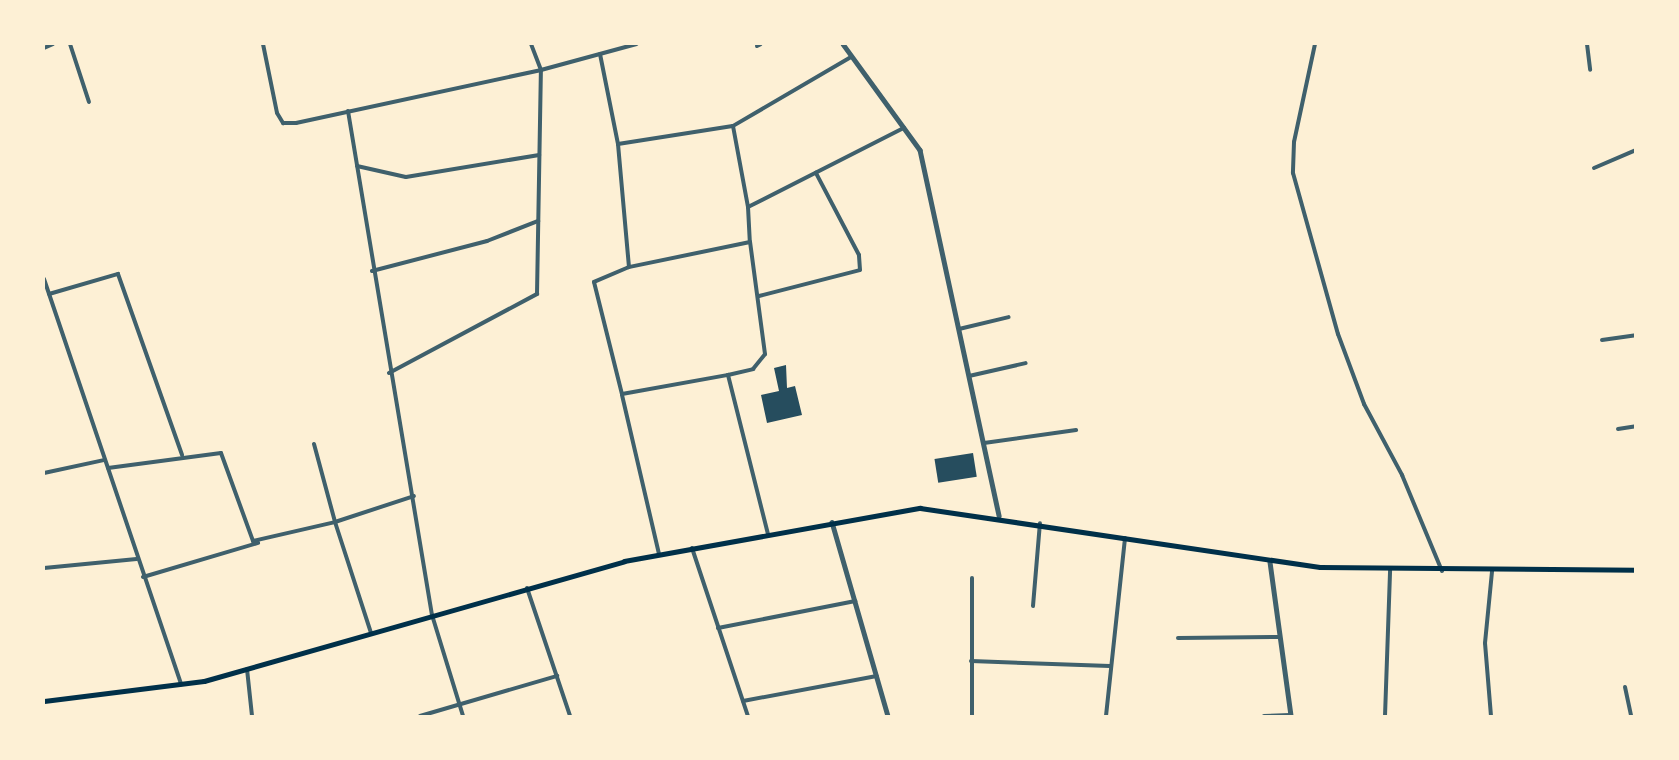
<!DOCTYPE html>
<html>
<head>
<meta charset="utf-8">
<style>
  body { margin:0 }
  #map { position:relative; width:1679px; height:760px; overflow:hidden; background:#fdf0d5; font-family:Figtree,sans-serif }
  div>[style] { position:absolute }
  .building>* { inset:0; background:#264d5e; transform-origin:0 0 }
  .minor>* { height:4px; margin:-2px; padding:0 2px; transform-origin:2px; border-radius:2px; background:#3f606c }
  .tertiary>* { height:4.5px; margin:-2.25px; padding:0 2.25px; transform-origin:2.25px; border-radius:2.25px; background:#3f606c }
  .secondary>* { height:5px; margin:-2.5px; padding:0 2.5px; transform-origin:2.5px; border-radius:2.5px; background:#003049 }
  span { translate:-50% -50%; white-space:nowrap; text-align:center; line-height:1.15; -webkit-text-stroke:6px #fdf0d5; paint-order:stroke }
  .frame { position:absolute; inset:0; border:45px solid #fdf0d5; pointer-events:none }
</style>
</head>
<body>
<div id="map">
  <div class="building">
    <div style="clip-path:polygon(786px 365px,787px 388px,795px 386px,802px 415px,767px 423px,761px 395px,779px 391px,774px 368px)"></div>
    <div style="left:973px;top:453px;width:24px;height:39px;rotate:81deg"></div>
  </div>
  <div class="minor">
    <div style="left:70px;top:44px;width:61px;rotate:71.9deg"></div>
    <div style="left:263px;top:44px;width:70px;rotate:78.5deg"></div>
    <div style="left:277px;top:113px;width:12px;rotate:59deg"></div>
    <div style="left:283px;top:123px;width:13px"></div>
    <div style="left:296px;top:123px;width:251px;rotate:-12.2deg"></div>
    <div style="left:541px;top:70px;width:99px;rotate:-15.2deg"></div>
    <div style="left:1315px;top:44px;width:100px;rotate:102.1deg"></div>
    <div style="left:1294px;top:142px;width:31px;rotate:92deg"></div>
    <div style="left:1293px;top:173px;width:167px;rotate:74.4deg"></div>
    <div style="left:1338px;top:334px;width:75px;rotate:69.6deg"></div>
    <div style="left:1364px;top:404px;width:81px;rotate:61.8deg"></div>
    <div style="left:1402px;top:475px;width:104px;rotate:67.4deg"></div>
    <div style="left:1587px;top:44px;width:26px;rotate:83deg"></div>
    <div style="left:757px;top:46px;width:4px;rotate:-27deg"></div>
    <div style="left:44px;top:48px;width:10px;rotate:-24deg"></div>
    <div style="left:600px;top:54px;width:92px;rotate:78.7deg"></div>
    <div style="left:618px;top:144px;width:123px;rotate:84.9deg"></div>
    <div style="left:851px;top:57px;width:137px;rotate:149.7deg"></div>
    <div style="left:733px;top:126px;width:82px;rotate:79.5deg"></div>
    <div style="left:748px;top:207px;width:175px;rotate:-26.9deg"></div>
    <div style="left:348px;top:111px;width:511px;rotate:80.54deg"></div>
    <div style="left:432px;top:615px;width:106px;rotate:72.9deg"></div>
    <div style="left:618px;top:144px;width:116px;rotate:-8.9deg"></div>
    <div style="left:357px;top:166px;width:50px;rotate:12.7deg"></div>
    <div style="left:406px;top:177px;width:135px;rotate:-9.4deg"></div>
    <div style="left:1594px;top:168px;width:46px;rotate:-23.2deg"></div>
    <div style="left:748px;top:207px;width:35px;rotate:87deg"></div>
    <div style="left:372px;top:271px;width:119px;rotate:-14.6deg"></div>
    <div style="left:487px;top:241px;width:55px;rotate:-21.4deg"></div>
    <div style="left:44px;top:279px;width:428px;rotate:71.3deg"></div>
    <div style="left:49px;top:294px;width:72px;rotate:-16.2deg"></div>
    <div style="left:118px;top:274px;width:192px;rotate:70.5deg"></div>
    <div style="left:759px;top:296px;width:104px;rotate:-14.4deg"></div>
    <div style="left:860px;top:270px;width:15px;rotate:-94deg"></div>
    <div style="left:859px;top:255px;width:93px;rotate:-117.7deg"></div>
    <div style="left:959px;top:329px;width:51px;rotate:-13.5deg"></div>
    <div style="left:1602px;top:340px;width:34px;rotate:-8deg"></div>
    <div style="left:389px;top:373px;width:168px;rotate:-28.1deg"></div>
    <div style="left:537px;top:294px;width:224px;rotate:-89deg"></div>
    <div style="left:541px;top:70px;width:28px;rotate:-111deg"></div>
    <div style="left:728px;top:375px;width:26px;rotate:-13deg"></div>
    <div style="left:753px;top:369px;width:19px;rotate:-51deg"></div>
    <div style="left:765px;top:354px;width:113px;rotate:-97.6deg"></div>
    <div style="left:750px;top:242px;width:124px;rotate:168.3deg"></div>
    <div style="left:629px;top:267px;width:38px;rotate:157deg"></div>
    <div style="left:594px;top:282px;width:115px;rotate:76deg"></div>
    <div style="left:622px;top:394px;width:108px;rotate:-10.2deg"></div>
    <div style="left:728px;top:375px;width:164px;rotate:75.9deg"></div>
    <div style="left:969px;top:376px;width:58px;rotate:-12.8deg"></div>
    <div style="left:622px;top:395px;width:163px;rotate:76.9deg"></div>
    <div style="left:1618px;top:429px;width:18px;rotate:-9deg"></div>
    <div style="left:984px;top:443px;width:93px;rotate:-8deg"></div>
    <div style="left:314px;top:444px;width:81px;rotate:74.9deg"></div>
    <div style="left:335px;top:522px;width:83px;rotate:-18.2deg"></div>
    <div style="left:108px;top:468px;width:114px;rotate:-7.6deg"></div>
    <div style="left:221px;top:453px;width:94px;rotate:70deg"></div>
    <div style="left:253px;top:541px;width:84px;rotate:-13deg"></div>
    <div style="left:335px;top:522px;width:117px;rotate:72deg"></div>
    <div style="left:44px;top:473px;width:61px;rotate:-12.2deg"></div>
    <div style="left:692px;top:548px;width:177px;rotate:71.6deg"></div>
    <div style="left:44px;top:568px;width:93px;rotate:-5.5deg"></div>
    <div style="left:143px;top:577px;width:120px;rotate:-16.5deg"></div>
    <div style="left:527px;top:588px;width:135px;rotate:71.4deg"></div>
    <div style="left:1033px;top:606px;width:83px;rotate:-85.2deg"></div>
    <div style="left:718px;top:628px;width:140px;rotate:-11.1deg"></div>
    <div style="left:1178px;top:638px;width:102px;rotate:-0.6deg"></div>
    <div style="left:971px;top:661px;width:139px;rotate:2.1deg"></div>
    <div style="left:247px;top:669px;width:47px;rotate:83.9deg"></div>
    <div style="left:1625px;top:687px;width:30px;rotate:78deg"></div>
    <div style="left:743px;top:701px;width:136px;rotate:-10.6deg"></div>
    <div style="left:420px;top:716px;width:143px;rotate:-16.3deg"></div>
    <div style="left:972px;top:716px;width:138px;rotate:-90deg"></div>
    <div style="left:1106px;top:716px;width:179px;rotate:-83.9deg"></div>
    <div style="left:1264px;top:716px;width:26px;rotate:-2deg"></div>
    <div style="left:1385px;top:716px;width:146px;rotate:-88deg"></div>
    <div style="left:1491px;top:716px;width:73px;rotate:-94.7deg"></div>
    <div style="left:1485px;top:643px;width:72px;rotate:-84.4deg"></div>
  </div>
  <div class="tertiary">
    <div style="left:843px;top:44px;width:131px;rotate:54deg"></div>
    <div style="left:920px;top:150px;width:374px;rotate:77.8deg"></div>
    <div style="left:832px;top:522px;width:202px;rotate:73.9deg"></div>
    <div style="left:1270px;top:562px;width:155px;rotate:82.2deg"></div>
  </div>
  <div class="secondary">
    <div style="left:44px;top:701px;width:161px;rotate:-7.1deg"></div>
    <div style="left:204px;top:681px;width:437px;rotate:-15.9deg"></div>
    <div style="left:624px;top:561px;width:301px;rotate:-10.2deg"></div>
    <div style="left:920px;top:508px;width:404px;rotate:8.4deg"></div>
    <div style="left:1320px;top:567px;width:316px;rotate:0.5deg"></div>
  </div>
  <div class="frame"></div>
</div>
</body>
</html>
